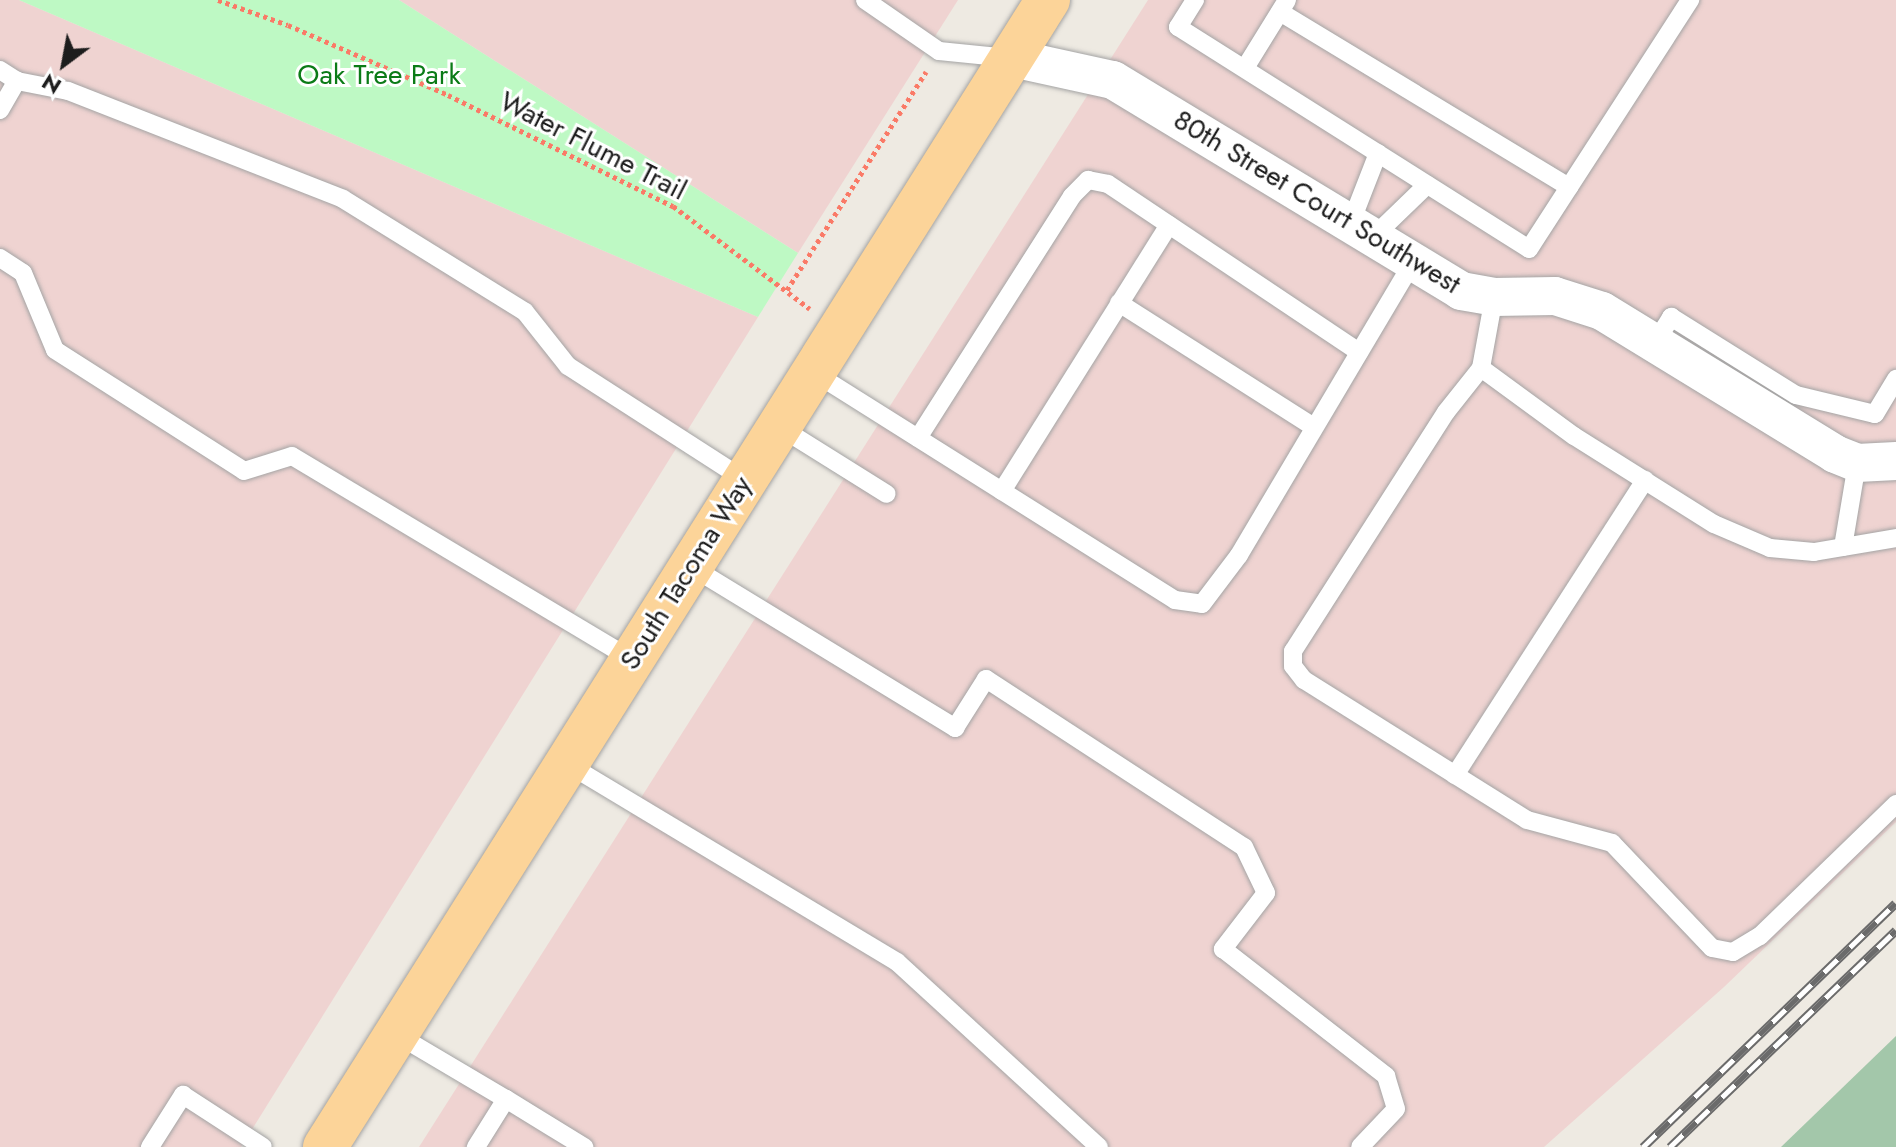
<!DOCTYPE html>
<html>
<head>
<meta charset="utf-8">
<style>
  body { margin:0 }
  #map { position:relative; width:1896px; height:1147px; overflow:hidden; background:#eeeae2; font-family:Jost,sans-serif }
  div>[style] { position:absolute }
  .commercial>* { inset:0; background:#efd3d1 }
  .cemetery>* { inset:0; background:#a3c7aa }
  .park>* { inset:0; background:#bef9c4 }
  .path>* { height:5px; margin-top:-2.5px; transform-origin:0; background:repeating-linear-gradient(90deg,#fa7a67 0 4px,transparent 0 8px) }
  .roads { filter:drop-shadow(0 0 2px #a4a4a4) drop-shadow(0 0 2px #a4a4a4) }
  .service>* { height:18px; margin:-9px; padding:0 9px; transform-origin:9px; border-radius:9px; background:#fff }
  .minor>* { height:38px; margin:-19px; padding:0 19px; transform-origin:19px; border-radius:19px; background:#fff }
  .primary>* { height:44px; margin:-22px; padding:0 22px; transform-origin:22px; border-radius:22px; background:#fcd499 }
  .rail>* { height:9px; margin-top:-4.5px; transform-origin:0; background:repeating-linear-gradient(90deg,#fff 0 18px,#6b6b6b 0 36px); box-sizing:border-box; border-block:2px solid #6b6b6b }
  span { translate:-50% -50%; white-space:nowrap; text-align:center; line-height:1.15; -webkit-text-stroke:6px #fff; paint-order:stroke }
  .park-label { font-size:28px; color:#0b7b17 }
  .street-label { font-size:28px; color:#1d1d1d }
  .north { position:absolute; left:24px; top:24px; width:80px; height:80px; -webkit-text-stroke:6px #fff; paint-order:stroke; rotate:212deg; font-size:22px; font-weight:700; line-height:32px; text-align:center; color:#1d1d1d }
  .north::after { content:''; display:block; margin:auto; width:28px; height:36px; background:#1d1d1d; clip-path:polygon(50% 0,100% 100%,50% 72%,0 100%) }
</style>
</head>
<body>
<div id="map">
  <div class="commercial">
    <div style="clip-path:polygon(0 0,19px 0,758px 317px,241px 1147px,0 1147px)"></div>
    <div style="clip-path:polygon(399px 0,958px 0,798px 253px)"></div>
    <div style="clip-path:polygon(1148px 0,1896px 0,1896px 822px,1724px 987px,1544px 1147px,419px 1147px)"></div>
  </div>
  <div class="cemetery">
    <div style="clip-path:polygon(1896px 1036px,1896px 1147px,1781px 1147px)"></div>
  </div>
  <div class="park">
    <div style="clip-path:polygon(19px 0,399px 0,798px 253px,758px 317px)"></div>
  </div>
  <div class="path">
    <div style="left:218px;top:0;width:74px;rotate:19.7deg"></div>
    <div style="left:288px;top:25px;width:175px;rotate:23.6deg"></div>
    <div style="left:448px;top:95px;width:251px;rotate:26.3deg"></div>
    <div style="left:673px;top:206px;width:171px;rotate:36.9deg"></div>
    <div style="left:787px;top:290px;width:259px;rotate:-57.5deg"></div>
  </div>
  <div class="roads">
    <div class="service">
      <div style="left:865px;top:0;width:90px;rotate:34.6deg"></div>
      <div style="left:939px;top:51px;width:70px;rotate:5.7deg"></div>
      <div style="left:1195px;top:0;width:32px;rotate:122deg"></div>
      <div style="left:1178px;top:27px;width:415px;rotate:32.3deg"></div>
      <div style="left:1529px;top:249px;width:297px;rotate:-57.1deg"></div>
      <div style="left:1280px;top:12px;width:338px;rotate:31.2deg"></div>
      <div style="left:1245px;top:68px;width:80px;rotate:-58.3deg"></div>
      <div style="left:0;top:70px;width:20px;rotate:33deg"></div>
      <div style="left:17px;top:81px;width:52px;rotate:11.1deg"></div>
      <div style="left:68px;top:91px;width:295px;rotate:21.4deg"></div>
      <div style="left:343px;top:199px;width:214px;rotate:31.8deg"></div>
      <div style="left:525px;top:312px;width:69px;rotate:51.5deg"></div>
      <div style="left:568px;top:366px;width:211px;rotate:32.8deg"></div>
      <div style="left:0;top:110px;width:34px;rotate:-60deg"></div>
      <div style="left:1350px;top:225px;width:77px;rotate:-68.7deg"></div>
      <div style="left:1371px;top:239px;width:78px;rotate:-44deg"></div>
      <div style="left:0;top:258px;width:27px;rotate:33deg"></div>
      <div style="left:23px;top:273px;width:83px;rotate:67.4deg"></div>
      <div style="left:55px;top:350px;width:224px;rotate:32.6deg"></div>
      <div style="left:244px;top:471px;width:50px;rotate:-17.4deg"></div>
      <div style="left:292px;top:456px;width:395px;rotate:30.9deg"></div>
      <div style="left:1494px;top:297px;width:72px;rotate:100.4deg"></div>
      <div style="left:1481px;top:368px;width:56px;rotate:128.5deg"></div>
      <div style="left:1446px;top:412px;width:284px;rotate:122.6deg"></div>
      <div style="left:1293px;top:651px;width:15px;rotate:90deg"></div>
      <div style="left:1293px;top:666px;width:18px;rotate:52deg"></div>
      <div style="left:1304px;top:680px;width:263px;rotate:32.1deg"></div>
      <div style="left:1527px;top:820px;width:88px;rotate:15.1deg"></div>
      <div style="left:1612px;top:843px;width:145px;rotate:46.4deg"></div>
      <div style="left:1712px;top:948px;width:21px;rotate:11deg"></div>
      <div style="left:1733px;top:952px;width:31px;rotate:-31deg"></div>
      <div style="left:1760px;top:936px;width:190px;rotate:-44.1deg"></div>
      <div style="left:1119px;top:303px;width:231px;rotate:32.5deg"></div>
      <div style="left:1655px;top:343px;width:31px;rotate:-58deg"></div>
      <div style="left:1671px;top:317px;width:147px;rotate:32deg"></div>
      <div style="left:1796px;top:395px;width:81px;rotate:13.5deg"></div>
      <div style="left:1875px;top:414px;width:41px;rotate:-59deg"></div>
      <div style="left:1481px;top:368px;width:115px;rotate:36.2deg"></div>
      <div style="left:1574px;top:436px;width:165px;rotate:32.2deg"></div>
      <div style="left:1714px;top:524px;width:61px;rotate:23.2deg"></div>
      <div style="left:1770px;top:548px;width:44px;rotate:5.2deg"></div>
      <div style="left:1814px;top:552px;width:83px;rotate:-9.7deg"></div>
      <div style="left:813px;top:372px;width:428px;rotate:32.2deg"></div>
      <div style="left:1175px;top:600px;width:27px;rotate:8deg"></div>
      <div style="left:1202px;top:604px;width:61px;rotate:-52.9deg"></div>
      <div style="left:1239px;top:555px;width:339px;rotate:-59.3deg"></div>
      <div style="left:778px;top:426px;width:128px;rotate:32deg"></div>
      <div style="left:918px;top:438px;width:287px;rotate:-57.5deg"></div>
      <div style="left:1072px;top:196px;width:23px;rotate:-45deg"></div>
      <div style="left:1088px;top:180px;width:20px;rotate:11deg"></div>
      <div style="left:1108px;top:184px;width:302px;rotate:33.8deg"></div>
      <div style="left:1002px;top:491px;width:314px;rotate:-57.9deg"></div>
      <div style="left:1843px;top:547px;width:85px;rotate:-80.5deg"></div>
      <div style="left:690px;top:566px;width:311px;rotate:31.4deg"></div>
      <div style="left:955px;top:728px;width:58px;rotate:-57.7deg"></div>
      <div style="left:986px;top:679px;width:308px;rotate:33.1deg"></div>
      <div style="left:1244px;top:847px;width:51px;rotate:64.4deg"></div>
      <div style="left:1266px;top:893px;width:71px;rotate:127.5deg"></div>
      <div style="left:1223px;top:949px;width:207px;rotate:37.9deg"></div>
      <div style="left:1386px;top:1076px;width:34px;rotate:73deg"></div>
      <div style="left:1396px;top:1109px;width:52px;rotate:133.5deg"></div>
      <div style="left:566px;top:763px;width:386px;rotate:31deg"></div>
      <div style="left:897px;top:962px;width:274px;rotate:42.5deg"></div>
      <div style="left:1455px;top:775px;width:351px;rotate:-57.2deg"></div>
      <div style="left:396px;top:1034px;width:128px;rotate:30.6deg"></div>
      <div style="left:506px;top:1099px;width:57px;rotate:122deg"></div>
      <div style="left:506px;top:1099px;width:92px;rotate:31.6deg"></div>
      <div style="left:150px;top:1147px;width:62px;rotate:-57.6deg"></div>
      <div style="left:183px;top:1095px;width:95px;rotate:33deg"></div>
    </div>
    <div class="minor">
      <div style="left:1012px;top:58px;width:103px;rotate:12.3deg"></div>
      <div style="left:1113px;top:80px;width:407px;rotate:31.2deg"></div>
      <div style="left:1461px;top:291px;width:34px;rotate:10deg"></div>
      <div style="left:1494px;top:297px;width:61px;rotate:-0.9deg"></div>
      <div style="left:1555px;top:296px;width:49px;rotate:17.7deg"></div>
      <div style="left:1602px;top:311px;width:273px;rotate:31.5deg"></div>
      <div style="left:1835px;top:454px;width:24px;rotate:22deg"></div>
      <div style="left:1857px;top:463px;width:39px;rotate:-3deg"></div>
    </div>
    <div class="primary">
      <div style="left:325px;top:1147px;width:1356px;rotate:-57.78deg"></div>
    </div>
  </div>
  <div class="rail">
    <div style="left:1643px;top:1147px;width:351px;rotate:-44deg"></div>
    <div style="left:1670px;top:1147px;width:313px;rotate:-43.8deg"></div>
  </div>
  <div class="park-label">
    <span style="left:379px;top:75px">Oak Tree Park</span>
  </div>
  <div class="street-label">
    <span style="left:593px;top:146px;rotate:27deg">Water Flume Trail</span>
    <span style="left:1317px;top:202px;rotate:31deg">80th Street Court Southwest</span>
    <span style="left:686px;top:573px;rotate:-58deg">South Tacoma Way</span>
  </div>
  <div class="north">N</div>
</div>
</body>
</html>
